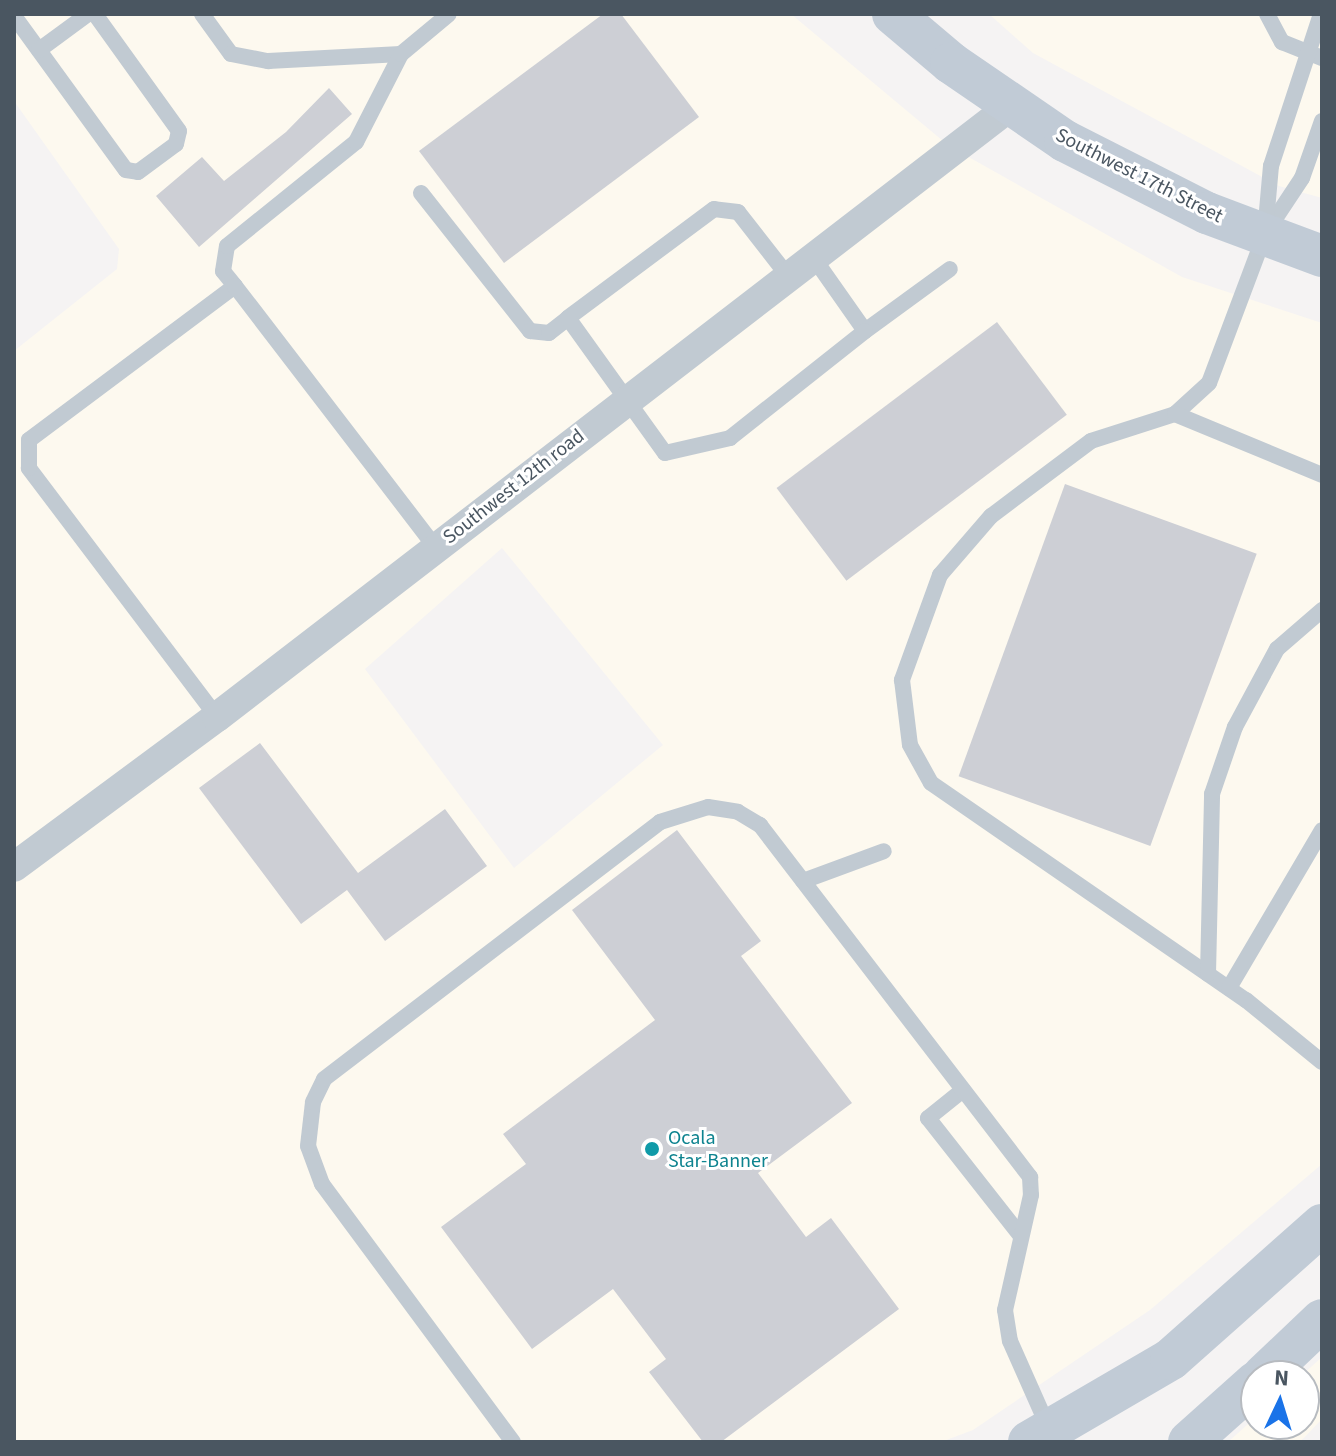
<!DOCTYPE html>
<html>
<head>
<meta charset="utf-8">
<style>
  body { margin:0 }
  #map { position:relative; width:1336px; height:1456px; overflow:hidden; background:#f5f3f3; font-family:"Source Sans 3",sans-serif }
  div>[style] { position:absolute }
  .commercial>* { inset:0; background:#fdf9ef }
  .building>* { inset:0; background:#cdcfd5; transform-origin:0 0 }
  .lane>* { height:16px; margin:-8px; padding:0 8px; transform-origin:8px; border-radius:8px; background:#c1cad2 }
  .street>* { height:30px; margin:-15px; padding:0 15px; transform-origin:15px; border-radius:15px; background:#c1cad2 }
  .secondary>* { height:42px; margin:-21px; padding:0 21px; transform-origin:21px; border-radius:21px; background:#c1cbd6 }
  .dots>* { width:22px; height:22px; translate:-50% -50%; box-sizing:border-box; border:4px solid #fff; border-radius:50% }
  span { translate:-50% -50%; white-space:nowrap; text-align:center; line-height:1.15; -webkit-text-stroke:6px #fff; paint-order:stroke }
  .street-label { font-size:20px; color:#4a5661 }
  .culture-label { font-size:20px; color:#0d838f }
  .left { translate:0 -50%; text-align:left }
  .frame { position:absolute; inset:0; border:16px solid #4a5661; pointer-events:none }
  .north { position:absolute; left:1240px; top:1360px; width:80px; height:80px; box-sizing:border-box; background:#fff; border:2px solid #b7bbc0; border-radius:50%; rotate:4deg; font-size:22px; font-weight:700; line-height:32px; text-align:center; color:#4a5661 }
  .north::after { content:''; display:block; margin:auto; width:28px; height:36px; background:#1a73e8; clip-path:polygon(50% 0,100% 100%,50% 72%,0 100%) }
</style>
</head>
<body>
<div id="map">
  <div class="commercial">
    <div style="clip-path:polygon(evenodd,14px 14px,791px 14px,949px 146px,1182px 277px,1322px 323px,1322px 1164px,1150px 1310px,973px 1430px,941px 1442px,14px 1442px,14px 351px,117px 269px,119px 249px,14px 101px,14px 14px,502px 548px,663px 745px,514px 868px,365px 669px,502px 548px)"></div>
    <div style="clip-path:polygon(989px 14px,1322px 14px,1322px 198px,1279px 186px,1033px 53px)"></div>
    <div style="clip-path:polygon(1322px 1357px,1322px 1419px,1300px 1442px,1228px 1442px,1256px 1417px,1256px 1424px,1304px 1424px,1301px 1376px)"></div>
  </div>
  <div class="building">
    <div style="clip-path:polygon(603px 14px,621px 14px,699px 117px,504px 263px,419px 151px)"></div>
    <div style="clip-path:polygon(329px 88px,352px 114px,199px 247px,156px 196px,202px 157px,224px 181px,286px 132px)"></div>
    <div style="left:997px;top:322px;width:116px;height:276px;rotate:53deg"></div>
    <div style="left:1065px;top:484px;width:204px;height:311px;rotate:20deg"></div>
    <div style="clip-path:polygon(260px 743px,358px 873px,445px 809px,487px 866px,385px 941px,347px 890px,301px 924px,199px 788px)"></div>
    <div style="clip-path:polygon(677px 830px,761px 941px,741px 956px,852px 1103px,758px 1173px,806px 1237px,831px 1218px,899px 1309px,721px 1442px,703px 1442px,649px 1372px,666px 1359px,613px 1289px,532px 1349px,441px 1227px,526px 1164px,503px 1134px,655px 1020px,572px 910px)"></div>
  </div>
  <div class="lane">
    <div style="left:202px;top:14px;width:49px;rotate:54.1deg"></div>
    <div style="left:231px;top:54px;width:38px;rotate:11deg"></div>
    <div style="left:268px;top:61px;width:133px;rotate:-3deg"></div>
    <div style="left:1267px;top:14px;width:32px;rotate:62deg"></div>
    <div style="left:1282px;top:42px;width:43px;rotate:21.8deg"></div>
    <div style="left:14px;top:16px;width:190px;rotate:54deg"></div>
    <div style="left:126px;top:170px;width:12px;rotate:9deg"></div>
    <div style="left:138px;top:172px;width:47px;rotate:-36.4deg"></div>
    <div style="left:176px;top:144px;width:13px;rotate:-77deg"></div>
    <div style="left:179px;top:131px;width:144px;rotate:-125.7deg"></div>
    <div style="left:39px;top:50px;width:61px;rotate:-36.3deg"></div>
    <div style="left:1322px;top:121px;width:60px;rotate:109.3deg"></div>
    <div style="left:1302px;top:178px;width:67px;rotate:123.5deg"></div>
    <div style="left:1265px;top:234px;width:159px;rotate:110.6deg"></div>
    <div style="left:1209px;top:383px;width:46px;rotate:137.6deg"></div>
    <div style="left:1175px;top:414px;width:88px;rotate:162.2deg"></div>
    <div style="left:1091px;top:441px;width:125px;rotate:143.1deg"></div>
    <div style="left:991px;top:516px;width:78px;rotate:130.8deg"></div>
    <div style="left:940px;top:575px;width:112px;rotate:109.9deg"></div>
    <div style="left:902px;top:680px;width:65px;rotate:83deg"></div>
    <div style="left:910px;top:745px;width:43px;rotate:61.1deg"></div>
    <div style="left:931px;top:783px;width:383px;rotate:34.6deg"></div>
    <div style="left:1246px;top:1000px;width:98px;rotate:39.2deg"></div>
    <div style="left:421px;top:193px;width:176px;rotate:51.7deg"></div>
    <div style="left:530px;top:331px;width:19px;rotate:6deg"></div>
    <div style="left:549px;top:333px;width:24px;rotate:-38deg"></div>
    <div style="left:1265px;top:233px;width:67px;rotate:-84.9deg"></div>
    <div style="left:1271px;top:166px;width:160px;rotate:-71.8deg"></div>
    <div style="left:813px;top:257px;width:90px;rotate:54.9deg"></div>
    <div style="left:865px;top:331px;width:105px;rotate:-36.1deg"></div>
    <div style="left:788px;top:276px;width:81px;rotate:-128deg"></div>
    <div style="left:738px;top:212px;width:24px;rotate:-173deg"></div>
    <div style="left:714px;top:209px;width:182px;rotate:143.3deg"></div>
    <div style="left:568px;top:318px;width:166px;rotate:54.3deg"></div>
    <div style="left:665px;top:453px;width:67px;rotate:-13deg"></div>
    <div style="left:730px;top:438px;width:172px;rotate:-38.4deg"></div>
    <div style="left:235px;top:286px;width:19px;rotate:-129deg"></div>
    <div style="left:223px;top:271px;width:25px;rotate:-81deg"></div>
    <div style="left:227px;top:246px;width:166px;rotate:-38.9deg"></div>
    <div style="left:356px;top:142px;width:99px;rotate:-62.9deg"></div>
    <div style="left:401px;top:54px;width:62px;rotate:-39.8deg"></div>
    <div style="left:1175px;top:414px;width:159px;rotate:22.5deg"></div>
    <div style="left:217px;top:717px;width:312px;rotate:-127.1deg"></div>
    <div style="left:29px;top:468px;width:28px;rotate:-90deg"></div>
    <div style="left:29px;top:440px;width:257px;rotate:-36.8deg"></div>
    <div style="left:235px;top:286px;width:329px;rotate:52.5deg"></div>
    <div style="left:803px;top:881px;width:86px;rotate:-20.3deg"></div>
    <div style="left:1208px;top:974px;width:180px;rotate:-88.7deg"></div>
    <div style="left:1212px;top:794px;width:71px;rotate:-71.1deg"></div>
    <div style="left:1235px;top:727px;width:89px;rotate:-61.7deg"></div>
    <div style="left:1277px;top:649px;width:60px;rotate:-40.9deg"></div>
    <div style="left:1229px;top:988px;width:183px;rotate:-59.5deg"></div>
    <div style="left:963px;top:1090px;width:45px;rotate:141.3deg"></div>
    <div style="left:928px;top:1118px;width:149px;rotate:51.8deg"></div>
    <div style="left:513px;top:1442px;width:321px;rotate:-126.5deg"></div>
    <div style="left:322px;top:1184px;width:40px;rotate:-110.2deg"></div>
    <div style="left:308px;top:1146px;width:44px;rotate:-83.5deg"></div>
    <div style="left:313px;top:1102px;width:25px;rotate:-64deg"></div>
    <div style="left:324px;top:1079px;width:423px;rotate:-37.4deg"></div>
    <div style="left:660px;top:822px;width:50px;rotate:-17.4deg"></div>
    <div style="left:708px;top:807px;width:30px;rotate:9deg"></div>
    <div style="left:738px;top:812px;width:26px;rotate:31deg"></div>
    <div style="left:760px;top:825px;width:444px;rotate:52.5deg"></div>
    <div style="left:1030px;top:1177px;width:18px;rotate:87deg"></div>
    <div style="left:1031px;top:1195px;width:118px;rotate:102.7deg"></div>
    <div style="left:1005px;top:1310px;width:31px;rotate:81deg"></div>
    <div style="left:1010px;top:1341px;width:96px;rotate:66.1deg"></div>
  </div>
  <div class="street">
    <div style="left:14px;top:867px;width:252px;rotate:-36.5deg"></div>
    <div style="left:217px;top:717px;width:1003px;rotate:-37.59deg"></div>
  </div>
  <div class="secondary">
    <div style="left:893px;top:14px;width:76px;rotate:40.2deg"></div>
    <div style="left:951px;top:63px;width:138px;rotate:34.4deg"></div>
    <div style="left:1065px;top:141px;width:159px;rotate:26.9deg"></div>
    <div style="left:1207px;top:213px;width:123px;rotate:20.5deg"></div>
    <div style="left:1263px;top:1376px;width:81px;rotate:-43.5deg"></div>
    <div style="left:1029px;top:1442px;width:164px;rotate:-30.3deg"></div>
    <div style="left:1171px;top:1359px;width:202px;rotate:-41.6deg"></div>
    <div style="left:1189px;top:1442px;width:90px;rotate:-41.8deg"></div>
  </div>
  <div class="dots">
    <div style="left:652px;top:1149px;background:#0f9aa8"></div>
  </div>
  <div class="street-label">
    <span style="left:1139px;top:176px;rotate:27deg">Southwest 17th Street</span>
    <span style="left:514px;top:487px;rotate:-38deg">Southwest 12th road</span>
  </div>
  <div class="culture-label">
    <span class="left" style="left:668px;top:1150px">Ocala<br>Star-Banner</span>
  </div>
  <div class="frame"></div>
  <div class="north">N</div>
</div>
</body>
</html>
